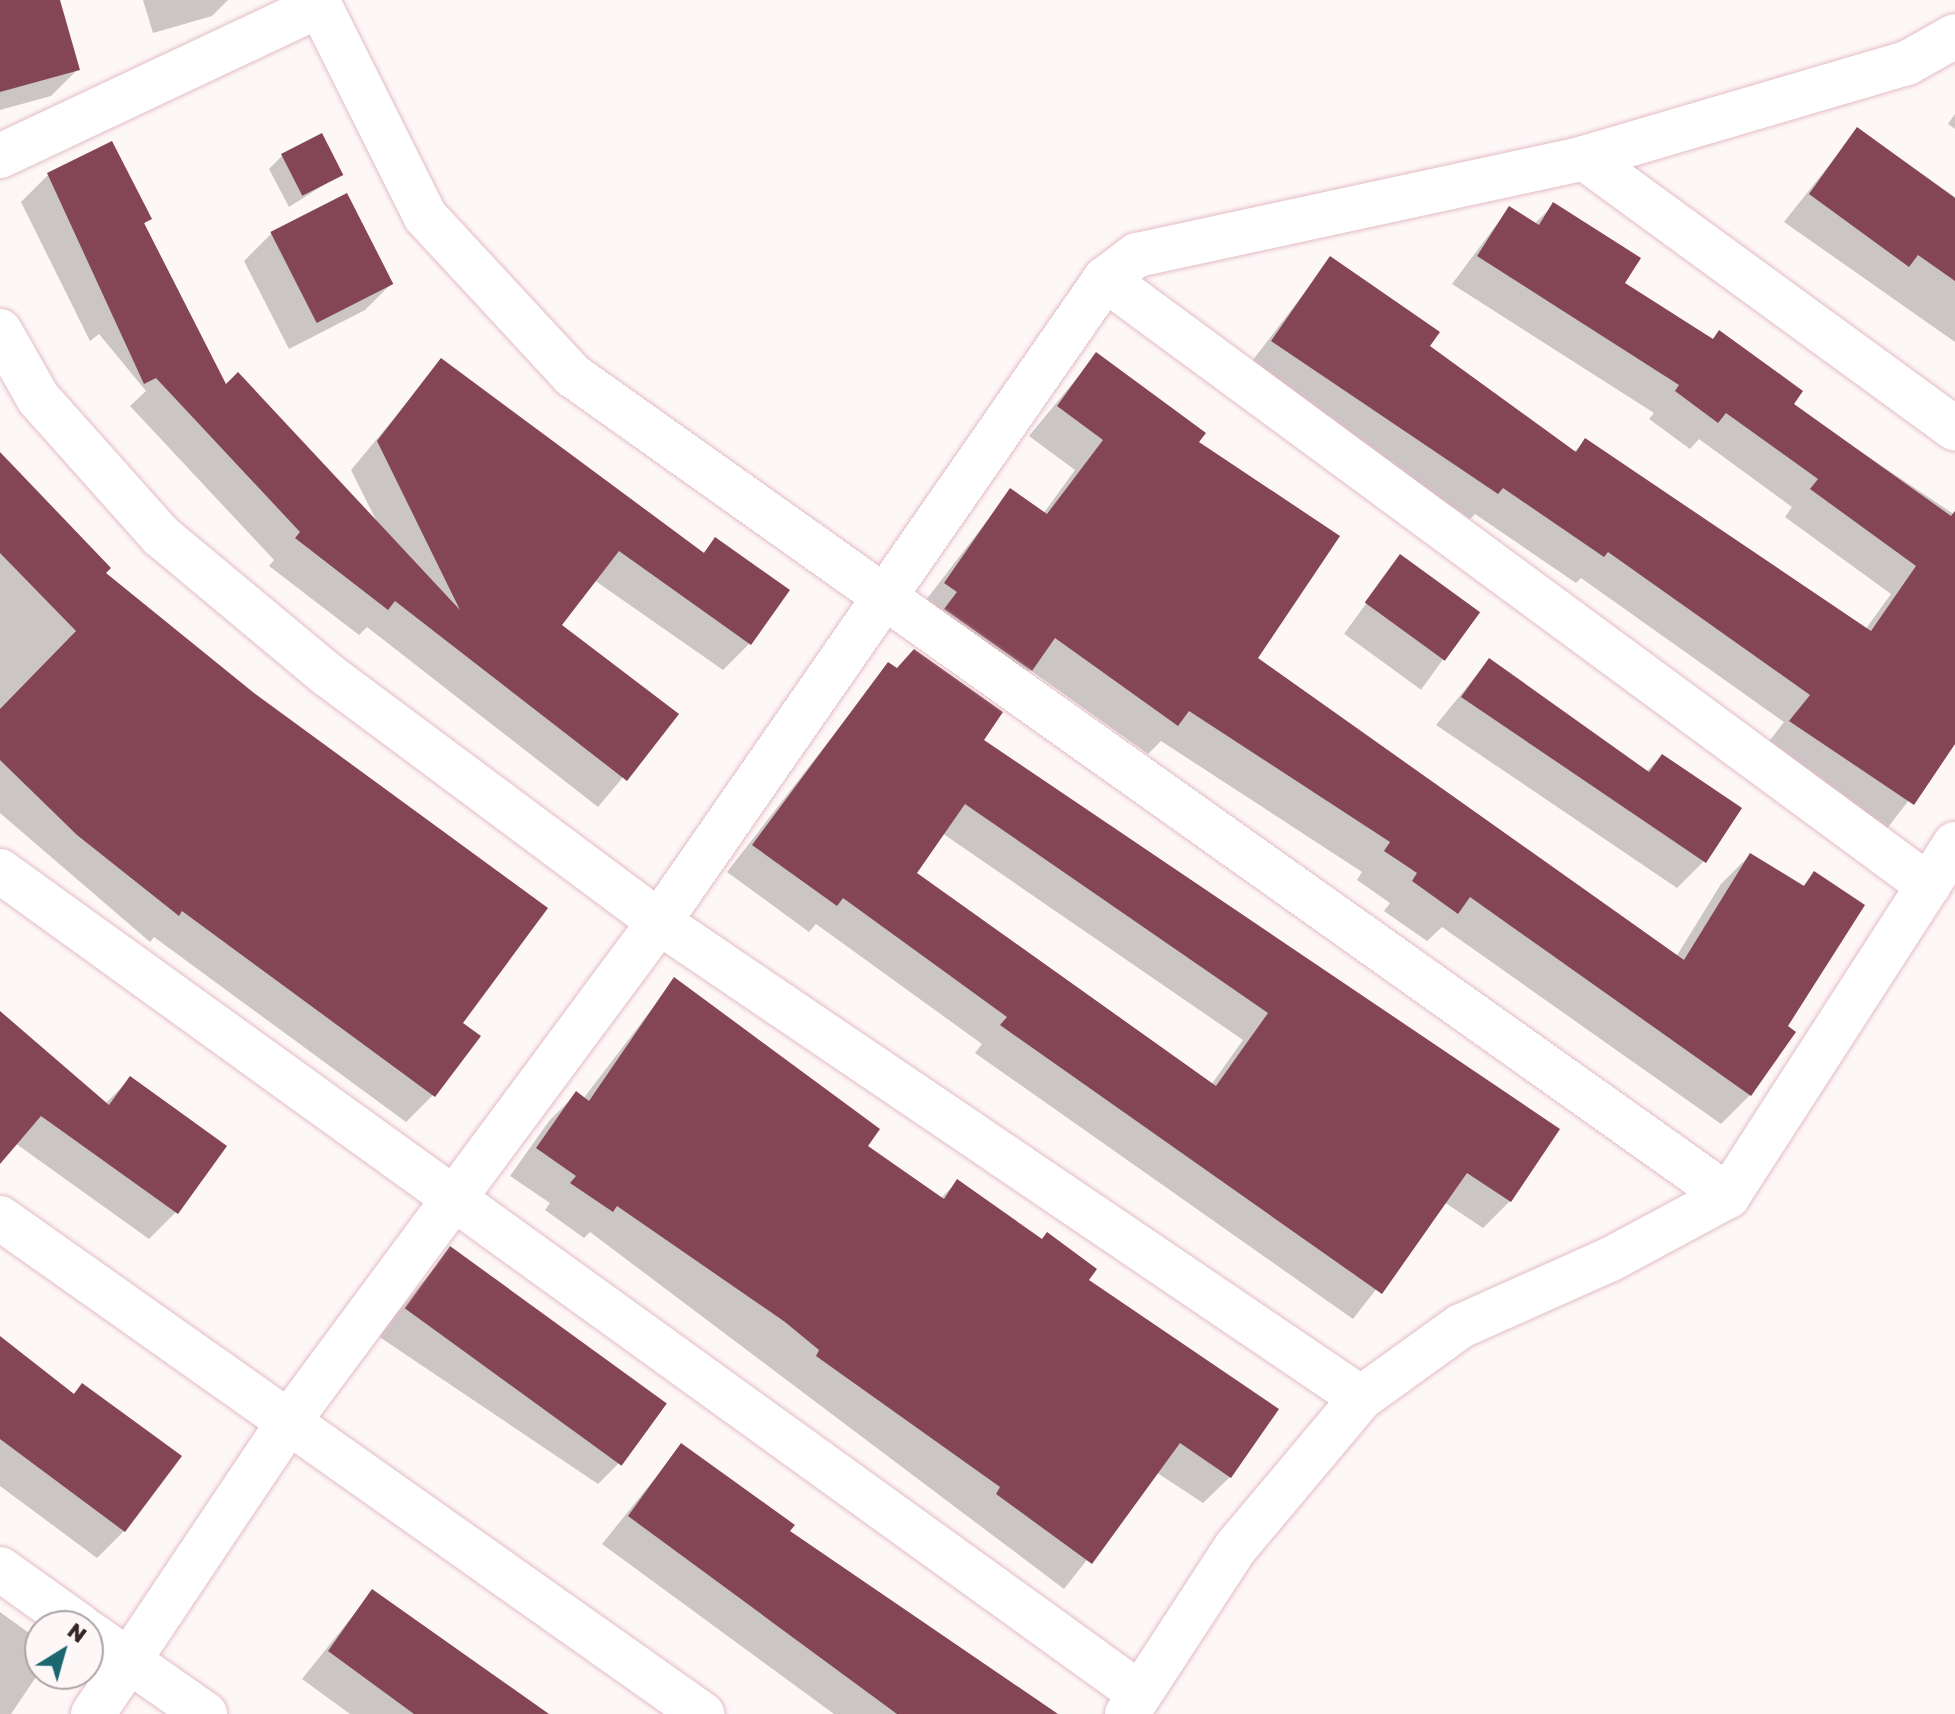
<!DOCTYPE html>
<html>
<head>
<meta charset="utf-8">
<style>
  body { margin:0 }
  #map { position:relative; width:1955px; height:1714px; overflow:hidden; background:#fef7f8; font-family:"Golos Text",sans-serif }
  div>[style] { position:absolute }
  .shadow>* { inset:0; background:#0003; transform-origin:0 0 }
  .building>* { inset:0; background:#844655; transform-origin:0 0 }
  .roads { filter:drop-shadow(0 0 2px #e2bdc4) drop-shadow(0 0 2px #e2bdc4) }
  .minor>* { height:44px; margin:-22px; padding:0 22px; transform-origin:22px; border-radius:22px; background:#fff }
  span { translate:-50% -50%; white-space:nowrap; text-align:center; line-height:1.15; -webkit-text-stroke:8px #fef7f8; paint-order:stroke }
  .north { position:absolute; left:24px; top:1610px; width:80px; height:80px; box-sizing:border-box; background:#fef7f8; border:2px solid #ada3a5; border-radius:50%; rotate:37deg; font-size:22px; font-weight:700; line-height:32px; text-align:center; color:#342629 }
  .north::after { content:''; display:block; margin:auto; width:28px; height:36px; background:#1b676f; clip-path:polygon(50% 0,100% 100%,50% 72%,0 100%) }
</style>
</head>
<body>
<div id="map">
  <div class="shadow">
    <div style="clip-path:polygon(0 0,58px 0,78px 69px,51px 96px,0 110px)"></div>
    <div style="clip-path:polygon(143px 0,228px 0,212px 16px,153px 33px)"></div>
    <div style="clip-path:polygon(1955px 114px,1955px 129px,1948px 124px)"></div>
    <div style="clip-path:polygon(1858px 129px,1955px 197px,1955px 342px,1784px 222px)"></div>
    <div style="clip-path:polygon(282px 156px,341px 174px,289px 207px,269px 169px)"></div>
    <div style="clip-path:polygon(48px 175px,150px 219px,143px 225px,225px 387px,377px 522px,351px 470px,442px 361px,702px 554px,716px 540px,750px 643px,723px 670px,594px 580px,559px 626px,676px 714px,598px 807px,367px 627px,359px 635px,269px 566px,274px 560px,130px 406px,146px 391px,99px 334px,90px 341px,21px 202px)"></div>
    <div style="clip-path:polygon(1554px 205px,1622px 284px,1712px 340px,1720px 332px,1791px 405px,1955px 515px,1955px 740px,1886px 830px,1764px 748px,1784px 722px,1581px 578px,1576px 583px,1475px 514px,1470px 519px,1246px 369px,1331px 258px,1427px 347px,1573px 453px,1586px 440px,1865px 630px,1891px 594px,1785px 517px,1792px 507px,1699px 439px,1690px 449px,1649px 419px,1654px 413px,1452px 284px,1509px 208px,1534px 224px)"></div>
    <div style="clip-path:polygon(271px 234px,392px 283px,365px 310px,289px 349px,244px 261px)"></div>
    <div style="clip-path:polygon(1096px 355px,1196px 442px,1255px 659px,1676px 957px,1721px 884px,1750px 855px,1802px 887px,1815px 874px,1785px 1027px,1750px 1095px,1721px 1124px,1442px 927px,1427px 941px,1384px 911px,1390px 903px,1357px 880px,1362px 872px,1161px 741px,1148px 754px,1030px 670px,1002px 699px,916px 613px,1010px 491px,1043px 514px,1075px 470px,1029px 436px)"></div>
    <div style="clip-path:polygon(0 517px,103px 574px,461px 1023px,433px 1095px,406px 1122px,154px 937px,150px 942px,0 813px)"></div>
    <div style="left:1400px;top:557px;width:95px;height:95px;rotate:36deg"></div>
    <div style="clip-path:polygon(1489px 660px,1646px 772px,1662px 756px,1704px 861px,1677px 888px,1436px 725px)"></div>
    <div style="clip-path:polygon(evenodd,888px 665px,981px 741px,1557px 1129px,1510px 1201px,1483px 1228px,1444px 1202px,1353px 1319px,975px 1053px,982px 1044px,816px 924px,809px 932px,727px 872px,888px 665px,942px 833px,1243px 1040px,1211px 1085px,914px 873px,942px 833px)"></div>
    <div style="clip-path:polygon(674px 980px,865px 1146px,941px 1198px,957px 1182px,1041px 1241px,1086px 1281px,1230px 1477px,1203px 1503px,1156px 1472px,1064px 1589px,590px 1232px,584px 1238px,545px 1210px,550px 1203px,510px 1176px,549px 1121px,576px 1094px,583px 1099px)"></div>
    <div style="clip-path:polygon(0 1014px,105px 1104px,130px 1079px,176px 1212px,149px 1239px,15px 1143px,0 1159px)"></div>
    <div style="clip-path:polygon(450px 1249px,625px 1457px,598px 1484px,378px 1336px)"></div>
    <div style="clip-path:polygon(0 1339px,73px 1395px,82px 1385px,124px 1531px,97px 1558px,0 1486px)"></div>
    <div style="clip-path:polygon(681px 1446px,787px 1532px,1053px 1714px,834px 1714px,602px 1544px)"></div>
    <div style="clip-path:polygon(372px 1592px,544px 1714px,350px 1714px,302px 1679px)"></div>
    <div style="clip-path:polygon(0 1612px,40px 1641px,40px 1671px,11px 1714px,0 1714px)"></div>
  </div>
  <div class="building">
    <div style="clip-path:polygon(0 0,60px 0,80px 70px,0 92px)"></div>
    <div style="clip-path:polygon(1857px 127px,1955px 198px,1955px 281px,1918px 255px,1909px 267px,1809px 194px)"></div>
    <div style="left:322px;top:133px;width:47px;height:46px;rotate:63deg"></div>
    <div style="clip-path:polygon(112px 141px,152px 219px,144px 223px,226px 384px,238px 372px,460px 610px,377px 441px,441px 358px,704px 553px,715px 537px,790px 590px,751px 645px,619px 551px,562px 625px,679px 714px,627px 781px,395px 601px,388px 610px,295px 538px,300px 532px,156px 378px,144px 384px,47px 173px)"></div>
    <div style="left:347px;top:193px;width:102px;height:86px;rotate:63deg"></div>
    <div style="clip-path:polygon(1553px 202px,1641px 258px,1625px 283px,1713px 339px,1719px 330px,1803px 391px,1794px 404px,1951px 516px,1955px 511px,1955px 744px,1914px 805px,1789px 721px,1810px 695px,1608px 552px,1604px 557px,1503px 488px,1498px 494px,1271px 341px,1330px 256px,1440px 332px,1430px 346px,1576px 452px,1585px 438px,1871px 631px,1916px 566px,1810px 489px,1818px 479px,1726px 413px,1718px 423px,1675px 391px,1679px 385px,1477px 256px,1509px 206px,1539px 225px)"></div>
    <div style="clip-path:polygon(1096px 352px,1206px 433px,1199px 442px,1340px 536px,1258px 658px,1684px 960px,1750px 853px,1804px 886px,1814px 871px,1865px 905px,1788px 1026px,1796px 1032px,1751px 1096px,1470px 897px,1458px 914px,1412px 881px,1417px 873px,1384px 851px,1390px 842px,1189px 711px,1178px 726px,1055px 638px,1032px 671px,944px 609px,957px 592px,944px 583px,1010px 488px,1047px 514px,1103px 440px,1057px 406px)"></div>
    <div style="clip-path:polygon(0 452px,111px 568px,106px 573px,254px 693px,548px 908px,463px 1023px,481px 1036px,435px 1097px,182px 911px,179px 916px,77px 835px,0 760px,0 709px,76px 631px,0 553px)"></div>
    <div style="left:1400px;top:554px;width:99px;height:60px;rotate:36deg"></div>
    <div style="clip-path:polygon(evenodd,914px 649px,1003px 712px,984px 740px,1560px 1129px,1511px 1202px,1467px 1173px,1382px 1294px,1000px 1025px,1007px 1017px,843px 898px,837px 906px,752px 845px,888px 662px,897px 668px,914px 649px,965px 804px,1268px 1013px,1216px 1086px,917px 873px,965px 804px)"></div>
    <div style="clip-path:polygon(1489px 658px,1649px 772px,1662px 754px,1742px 808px,1706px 863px,1461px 697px)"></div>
    <div style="clip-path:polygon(674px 977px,880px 1129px,868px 1146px,944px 1199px,957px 1179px,1042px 1239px,1047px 1232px,1097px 1269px,1089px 1280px,1279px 1409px,1231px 1478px,1180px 1443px,1092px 1564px,996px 1494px,1000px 1487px,816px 1356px,819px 1350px,785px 1322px,617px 1206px,613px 1212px,570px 1183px,576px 1176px,536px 1148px,576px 1091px,589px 1101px)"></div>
    <div style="clip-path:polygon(0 1011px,109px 1105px,130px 1076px,227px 1146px,178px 1214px,41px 1116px,0 1164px)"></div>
    <div style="left:450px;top:1246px;width:268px;height:77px;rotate:36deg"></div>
    <div style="clip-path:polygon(0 1336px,74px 1394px,82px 1383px,182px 1456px,125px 1532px,0 1439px)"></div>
    <div style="clip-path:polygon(681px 1443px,795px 1525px,790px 1531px,1058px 1714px,897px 1714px,628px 1516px)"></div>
    <div style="clip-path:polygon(372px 1589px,471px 1659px,549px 1714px,414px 1714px,328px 1651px)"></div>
  </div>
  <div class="roads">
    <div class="minor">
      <div style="left:317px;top:0;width:241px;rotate:63.4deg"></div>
      <div style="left:425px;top:216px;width:217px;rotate:47.2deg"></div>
      <div style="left:572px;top:375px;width:1418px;rotate:35.38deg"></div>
      <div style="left:0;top:156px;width:353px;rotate:-25.2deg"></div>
      <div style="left:1584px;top:158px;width:459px;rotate:36.1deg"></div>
      <div style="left:1105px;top:279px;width:1023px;rotate:36.38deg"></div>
      <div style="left:0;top:331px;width:77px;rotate:60.4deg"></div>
      <div style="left:38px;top:398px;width:185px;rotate:48.3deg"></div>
      <div style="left:161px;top:536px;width:217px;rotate:39.8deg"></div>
      <div style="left:328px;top:675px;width:413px;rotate:36.7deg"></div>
      <div style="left:659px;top:922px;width:848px;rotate:34.14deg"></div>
      <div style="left:0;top:871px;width:1405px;rotate:35.82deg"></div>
      <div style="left:0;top:1218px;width:860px;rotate:35.24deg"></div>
      <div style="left:0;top:1569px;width:98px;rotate:35.5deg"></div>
      <div style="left:88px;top:1632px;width:143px;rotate:35deg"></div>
      <div style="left:93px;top:1714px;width:353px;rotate:-56.2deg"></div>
      <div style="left:289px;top:1421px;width:621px;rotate:-53.44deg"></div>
      <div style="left:659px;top:922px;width:783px;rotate:-55.25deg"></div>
      <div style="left:1105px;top:279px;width:40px;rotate:-37deg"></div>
      <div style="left:1137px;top:255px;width:457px;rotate:-12.2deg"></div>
      <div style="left:1584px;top:158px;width:337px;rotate:-16.4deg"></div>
      <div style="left:1907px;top:63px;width:55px;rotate:-29.4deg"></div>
      <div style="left:1127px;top:1714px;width:199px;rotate:-56.9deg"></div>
      <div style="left:1236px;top:1547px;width:194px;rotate:-50deg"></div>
      <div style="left:1361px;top:1398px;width:123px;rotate:-35.8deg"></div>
      <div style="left:1461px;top:1326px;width:164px;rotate:-24.1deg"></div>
      <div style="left:1611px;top:1259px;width:133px;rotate:-28.3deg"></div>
      <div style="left:1728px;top:1196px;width:419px;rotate:-57.2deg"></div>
    </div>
  </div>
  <div class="north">N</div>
</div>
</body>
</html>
